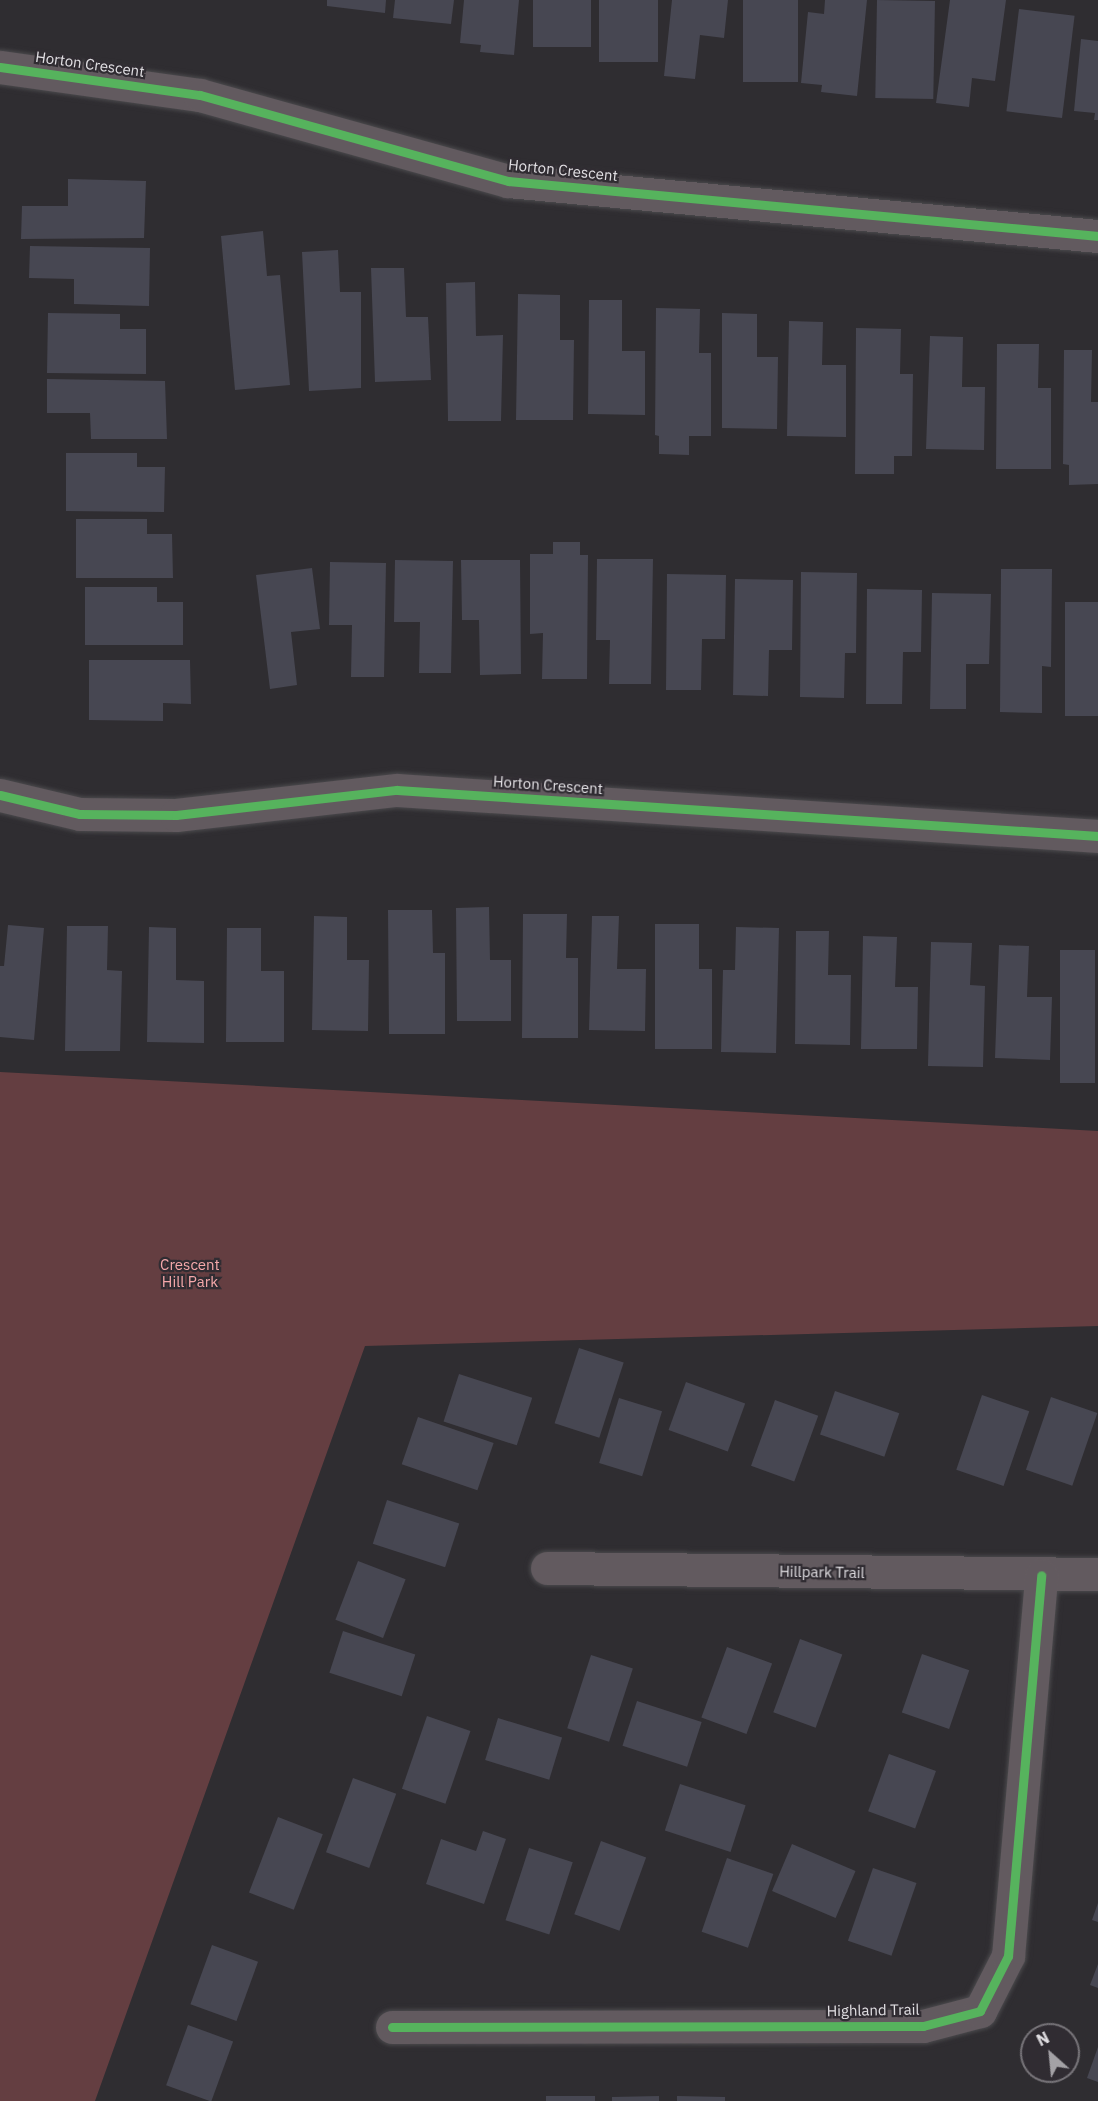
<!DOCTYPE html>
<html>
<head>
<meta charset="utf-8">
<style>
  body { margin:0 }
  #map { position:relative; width:1098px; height:2101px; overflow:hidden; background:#2f2d31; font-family:"IBM Plex Sans",sans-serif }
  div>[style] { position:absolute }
  .green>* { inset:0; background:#643e41 }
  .building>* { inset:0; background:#474752; transform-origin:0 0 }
  .roads { filter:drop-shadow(0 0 2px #4b4a4d) drop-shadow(0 0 2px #4b4a4d) }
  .minor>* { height:33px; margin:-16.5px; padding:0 16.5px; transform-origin:16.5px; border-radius:16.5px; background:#625a5f }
  .cycleway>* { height:9px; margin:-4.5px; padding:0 4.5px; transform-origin:4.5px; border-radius:4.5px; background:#56b35d }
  span { translate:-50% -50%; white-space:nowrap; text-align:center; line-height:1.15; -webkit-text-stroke:4.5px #302c32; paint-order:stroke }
  .street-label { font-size:15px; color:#e1dfe3 }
  .park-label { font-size:15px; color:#f5a8aa }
  .north { position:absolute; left:1020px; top:2023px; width:60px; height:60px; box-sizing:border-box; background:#302c32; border:2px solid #777479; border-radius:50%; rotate:333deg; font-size:16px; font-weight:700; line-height:24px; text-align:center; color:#e1dfe3 }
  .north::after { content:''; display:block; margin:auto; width:21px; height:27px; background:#a3a1a5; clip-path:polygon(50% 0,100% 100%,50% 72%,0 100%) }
</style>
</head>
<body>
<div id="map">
  <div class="green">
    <div style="clip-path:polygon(0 1072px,1098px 1131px,1098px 1326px,365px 1346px,95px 2101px,0 2101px)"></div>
  </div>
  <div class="building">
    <div style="clip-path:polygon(327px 0,386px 0,385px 13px,327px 6px)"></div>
    <div style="clip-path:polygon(395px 0,454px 0,451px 24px,393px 18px)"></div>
    <div style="clip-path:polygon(464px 0,519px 0,514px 55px,480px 52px,481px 45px,460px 43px)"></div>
    <div style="left:533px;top:0;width:58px;height:47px"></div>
    <div style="left:599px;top:0;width:59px;height:62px"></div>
    <div style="clip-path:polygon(672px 0,728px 0,724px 38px,700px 35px,695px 79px,664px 76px)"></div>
    <div style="left:743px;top:0;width:55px;height:82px"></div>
    <div style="clip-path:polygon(825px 0,867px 0,857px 96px,821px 92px,822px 85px,801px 83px,808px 12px,824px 14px)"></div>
    <div style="left:877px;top:0;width:58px;height:98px;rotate:1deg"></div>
    <div style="clip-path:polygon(950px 0,1006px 0,995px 81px,972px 78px,969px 107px,936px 103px)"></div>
    <div style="left:1019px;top:9px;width:56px;height:103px;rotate:7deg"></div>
    <div style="clip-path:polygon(1081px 39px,1098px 41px,1098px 120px,1094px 120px,1095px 113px,1074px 111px)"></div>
    <div style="clip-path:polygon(68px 179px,146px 181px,144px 238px,21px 239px,22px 206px,68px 206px)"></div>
    <div style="clip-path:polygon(263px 231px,267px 276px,280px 275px,290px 385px,235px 390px,221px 236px)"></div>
    <div style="clip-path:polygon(30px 246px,150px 248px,149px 306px,74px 304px,74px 279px,29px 278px)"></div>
    <div style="clip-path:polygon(338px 250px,340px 292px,361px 292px,361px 388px,309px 391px,302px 252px)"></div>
    <div style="clip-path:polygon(371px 268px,404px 268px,406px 317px,428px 317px,431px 380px,375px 382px)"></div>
    <div style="clip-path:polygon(475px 282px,476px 336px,503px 335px,501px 421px,448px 421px,446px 283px)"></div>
    <div style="clip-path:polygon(518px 294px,560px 295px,560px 340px,574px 340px,573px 420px,516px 420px)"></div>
    <div style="clip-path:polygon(589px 300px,622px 300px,622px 351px,645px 351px,645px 415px,588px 414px)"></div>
    <div style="clip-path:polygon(656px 308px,700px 309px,699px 353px,711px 353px,711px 436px,689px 436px,689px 455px,659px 454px,659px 436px,655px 435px)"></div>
    <div style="clip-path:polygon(48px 313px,120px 314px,120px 329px,146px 329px,146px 374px,47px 373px)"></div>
    <div style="clip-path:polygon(722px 313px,757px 314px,757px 357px,778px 357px,777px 429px,722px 428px)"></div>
    <div style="clip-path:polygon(789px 321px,823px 322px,822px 365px,846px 365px,846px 437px,787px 436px)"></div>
    <div style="clip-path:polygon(856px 328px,901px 329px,900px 374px,913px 374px,912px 456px,894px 456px,894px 474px,855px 474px)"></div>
    <div style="clip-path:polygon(930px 336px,963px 337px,962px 387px,985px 387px,984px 450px,926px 449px)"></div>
    <div style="clip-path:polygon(997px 344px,1039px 344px,1038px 388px,1051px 388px,1051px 469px,996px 469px)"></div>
    <div style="clip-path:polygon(1064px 350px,1092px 350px,1091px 402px,1098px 402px,1098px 484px,1069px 485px,1069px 465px,1063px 464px)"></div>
    <div style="clip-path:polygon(47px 379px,165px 381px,167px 439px,91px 439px,90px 413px,47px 413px)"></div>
    <div style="clip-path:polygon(66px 453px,137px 453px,137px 467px,165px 467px,164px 512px,66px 511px)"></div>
    <div style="clip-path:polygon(76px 519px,147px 519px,147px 534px,172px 534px,173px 578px,76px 578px)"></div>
    <div style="clip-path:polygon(553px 542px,580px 542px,580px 555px,588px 555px,587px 679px,542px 679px,543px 633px,530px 634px,530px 554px,553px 554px)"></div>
    <div style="clip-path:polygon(597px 559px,653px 559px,651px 684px,609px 684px,610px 640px,596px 640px)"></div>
    <div style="clip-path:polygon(395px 560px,453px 561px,451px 673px,419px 673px,420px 622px,394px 622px)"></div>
    <div style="clip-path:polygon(461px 560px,520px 560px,521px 674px,480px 675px,479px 620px,462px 620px)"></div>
    <div style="clip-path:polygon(330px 562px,386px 563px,384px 677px,351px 677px,352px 625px,329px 625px)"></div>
    <div style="clip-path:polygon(312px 568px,320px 629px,291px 632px,297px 685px,270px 689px,256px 575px)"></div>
    <div style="clip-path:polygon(1001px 569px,1052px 569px,1051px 667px,1042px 666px,1042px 713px,1000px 712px)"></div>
    <div style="clip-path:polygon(801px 572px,857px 573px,856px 653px,845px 653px,844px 698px,800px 697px)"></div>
    <div style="clip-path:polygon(667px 574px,726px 575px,725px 639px,702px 639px,701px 690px,666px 690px)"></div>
    <div style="clip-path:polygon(735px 579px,793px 580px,792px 650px,769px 650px,768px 696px,733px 695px)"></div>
    <div style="clip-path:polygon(85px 587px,157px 587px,157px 602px,183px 602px,183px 645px,85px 645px)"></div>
    <div style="clip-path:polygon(867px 589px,922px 590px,921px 652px,903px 652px,902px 704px,866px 704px)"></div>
    <div style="clip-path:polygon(932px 593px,991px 594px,989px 664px,966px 664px,966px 709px,930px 709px)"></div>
    <div style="left:1065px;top:602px;width:33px;height:114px"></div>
    <div style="clip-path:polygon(89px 660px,190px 660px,191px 704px,163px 703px,163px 721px,89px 720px)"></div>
    <div style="clip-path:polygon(489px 907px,490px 960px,511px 960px,511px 1021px,457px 1021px,456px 908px)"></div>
    <div style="clip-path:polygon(388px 910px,432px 910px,433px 953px,445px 953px,445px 1034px,389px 1034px)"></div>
    <div style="clip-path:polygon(523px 914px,567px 914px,566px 958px,578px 958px,578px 1038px,522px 1038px)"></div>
    <div style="clip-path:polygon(314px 916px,347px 917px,347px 960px,369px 960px,368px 1031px,312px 1030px)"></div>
    <div style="clip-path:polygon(592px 916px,619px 916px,617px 969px,646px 969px,645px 1031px,589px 1030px)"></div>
    <div style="clip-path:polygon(655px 924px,699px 924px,699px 969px,712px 969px,712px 1049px,655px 1049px)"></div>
    <div style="clip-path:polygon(8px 925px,44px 928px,34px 1040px,0 1037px,0 966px,4px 966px)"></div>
    <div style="clip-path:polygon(67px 926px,108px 926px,107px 970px,122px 971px,120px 1051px,65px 1051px)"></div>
    <div style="clip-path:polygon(149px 927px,176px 928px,176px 980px,204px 981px,204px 1043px,147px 1042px)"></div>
    <div style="clip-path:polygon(736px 927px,779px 928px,776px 1053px,721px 1052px,723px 970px,735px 970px)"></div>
    <div style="clip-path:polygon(227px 928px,261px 928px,261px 971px,284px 971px,284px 1042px,226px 1042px)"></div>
    <div style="clip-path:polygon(796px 931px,829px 931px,828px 975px,851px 975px,850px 1045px,795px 1044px)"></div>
    <div style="clip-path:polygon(863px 936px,897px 937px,895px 987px,918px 987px,917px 1049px,861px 1049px)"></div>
    <div style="clip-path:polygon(931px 942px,972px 943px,970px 985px,985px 986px,983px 1067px,928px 1066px)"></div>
    <div style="clip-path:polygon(999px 945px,1029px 946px,1027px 997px,1052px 997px,1050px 1060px,995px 1058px)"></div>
    <div style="left:1060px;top:950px;width:35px;height:133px"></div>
    <div style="left:579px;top:1348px;width:47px;height:79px;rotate:18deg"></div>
    <div style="left:459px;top:1374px;width:77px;height:50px;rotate:18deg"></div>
    <div style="left:686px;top:1382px;width:63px;height:51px;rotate:20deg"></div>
    <div style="left:835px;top:1391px;width:68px;height:46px;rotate:19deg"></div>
    <div style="left:982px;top:1395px;width:50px;height:79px;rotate:19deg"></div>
    <div style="left:1051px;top:1397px;width:49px;height:77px;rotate:19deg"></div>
    <div style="left:619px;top:1398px;width:45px;height:68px;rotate:17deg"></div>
    <div style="left:775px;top:1400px;width:46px;height:70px;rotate:20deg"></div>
    <div style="left:418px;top:1417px;width:80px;height:50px;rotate:19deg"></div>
    <div style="left:387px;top:1500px;width:76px;height:46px;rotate:18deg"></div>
    <div style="left:358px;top:1561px;width:51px;height:63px;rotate:21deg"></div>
    <div style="left:343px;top:1631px;width:76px;height:44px;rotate:18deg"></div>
    <div style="left:800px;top:1639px;width:45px;height:78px;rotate:20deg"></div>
    <div style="left:727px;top:1647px;width:48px;height:75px;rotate:20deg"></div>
    <div style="left:922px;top:1654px;width:50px;height:62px;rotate:19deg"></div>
    <div style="left:591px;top:1655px;width:44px;height:77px;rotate:18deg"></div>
    <div style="left:637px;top:1701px;width:68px;height:47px;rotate:18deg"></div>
    <div style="left:427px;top:1716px;width:46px;height:77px;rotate:19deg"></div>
    <div style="left:498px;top:1718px;width:67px;height:44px;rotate:17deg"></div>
    <div style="left:889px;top:1754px;width:50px;height:61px;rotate:20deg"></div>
    <div style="left:353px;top:1778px;width:46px;height:79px;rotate:20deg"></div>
    <div style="left:680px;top:1784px;width:69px;height:49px;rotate:18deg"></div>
    <div style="left:278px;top:1817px;width:48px;height:81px;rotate:21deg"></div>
    <div style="clip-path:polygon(483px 1831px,506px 1839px,484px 1904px,426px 1884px,441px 1839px,476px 1851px)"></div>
    <div style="left:601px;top:1841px;width:48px;height:78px;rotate:20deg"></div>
    <div style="left:792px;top:1844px;width:69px;height:51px;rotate:23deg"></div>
    <div style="left:529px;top:1848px;width:46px;height:76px;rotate:18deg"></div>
    <div style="left:727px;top:1858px;width:49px;height:78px;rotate:19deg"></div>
    <div style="left:873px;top:1868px;width:46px;height:77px;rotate:19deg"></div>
    <div style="clip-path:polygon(1098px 1903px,1098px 1922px,1092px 1920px)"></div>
    <div style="left:212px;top:1945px;width:49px;height:63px;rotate:20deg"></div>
    <div style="clip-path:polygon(1098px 1964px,1098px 1988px,1090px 1985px)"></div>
    <div style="left:188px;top:2025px;width:48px;height:64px;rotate:20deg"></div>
    <div style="clip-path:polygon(1098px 2047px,1098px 2082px,1087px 2078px)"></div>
    <div style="left:546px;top:2096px;width:49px;height:5px"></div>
    <div style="clip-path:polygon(659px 2096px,659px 2101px,612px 2101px,612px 2097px)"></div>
    <div style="clip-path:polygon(677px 2096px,725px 2097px,725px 2101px,677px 2101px)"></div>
  </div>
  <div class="roads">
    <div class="minor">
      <div style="left:0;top:67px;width:202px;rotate:8deg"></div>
      <div style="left:200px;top:95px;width:320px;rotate:15.6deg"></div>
      <div style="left:508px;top:181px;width:593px;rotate:5.33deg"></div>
      <div style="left:0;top:795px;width:82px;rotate:13.4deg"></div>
      <div style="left:80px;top:814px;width:96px;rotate:0.6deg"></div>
      <div style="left:176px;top:815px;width:222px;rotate:-6.5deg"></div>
      <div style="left:397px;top:790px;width:703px;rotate:3.75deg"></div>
      <div style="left:547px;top:1568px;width:551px;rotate:0.62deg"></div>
      <div style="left:392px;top:2027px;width:531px;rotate:-0.11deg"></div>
      <div style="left:923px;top:2026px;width:59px;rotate:-14.7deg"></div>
      <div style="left:980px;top:2011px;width:62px;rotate:-63deg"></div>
      <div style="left:1008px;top:1956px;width:382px;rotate:-85deg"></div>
    </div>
  </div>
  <div class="cycleway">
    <div style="left:0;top:67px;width:202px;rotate:8deg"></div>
    <div style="left:200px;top:95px;width:320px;rotate:15.6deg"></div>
    <div style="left:508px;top:181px;width:593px;rotate:5.33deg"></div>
    <div style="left:0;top:795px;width:82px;rotate:13.4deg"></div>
    <div style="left:80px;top:814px;width:96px;rotate:0.6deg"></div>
    <div style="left:176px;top:815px;width:222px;rotate:-6.5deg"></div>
    <div style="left:397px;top:790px;width:703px;rotate:3.75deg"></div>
    <div style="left:392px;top:2027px;width:531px;rotate:-0.11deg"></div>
    <div style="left:923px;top:2026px;width:59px;rotate:-14.7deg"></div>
    <div style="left:980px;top:2011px;width:62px;rotate:-63deg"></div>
    <div style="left:1008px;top:1956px;width:382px;rotate:-85deg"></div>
  </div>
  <div class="street-label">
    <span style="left:90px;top:64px;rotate:8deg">Horton Crescent</span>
    <span style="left:563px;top:170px;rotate:6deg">Horton Crescent</span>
    <span style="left:548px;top:785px;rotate:4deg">Horton Crescent</span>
    <span style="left:822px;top:1572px;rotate:1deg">Hillpark Trail</span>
    <span style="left:873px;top:2010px;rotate:-1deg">Highland Trail</span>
  </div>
  <div class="park-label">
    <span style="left:190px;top:1273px">Crescent<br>Hill Park</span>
  </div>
  <div class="north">N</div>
</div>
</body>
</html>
